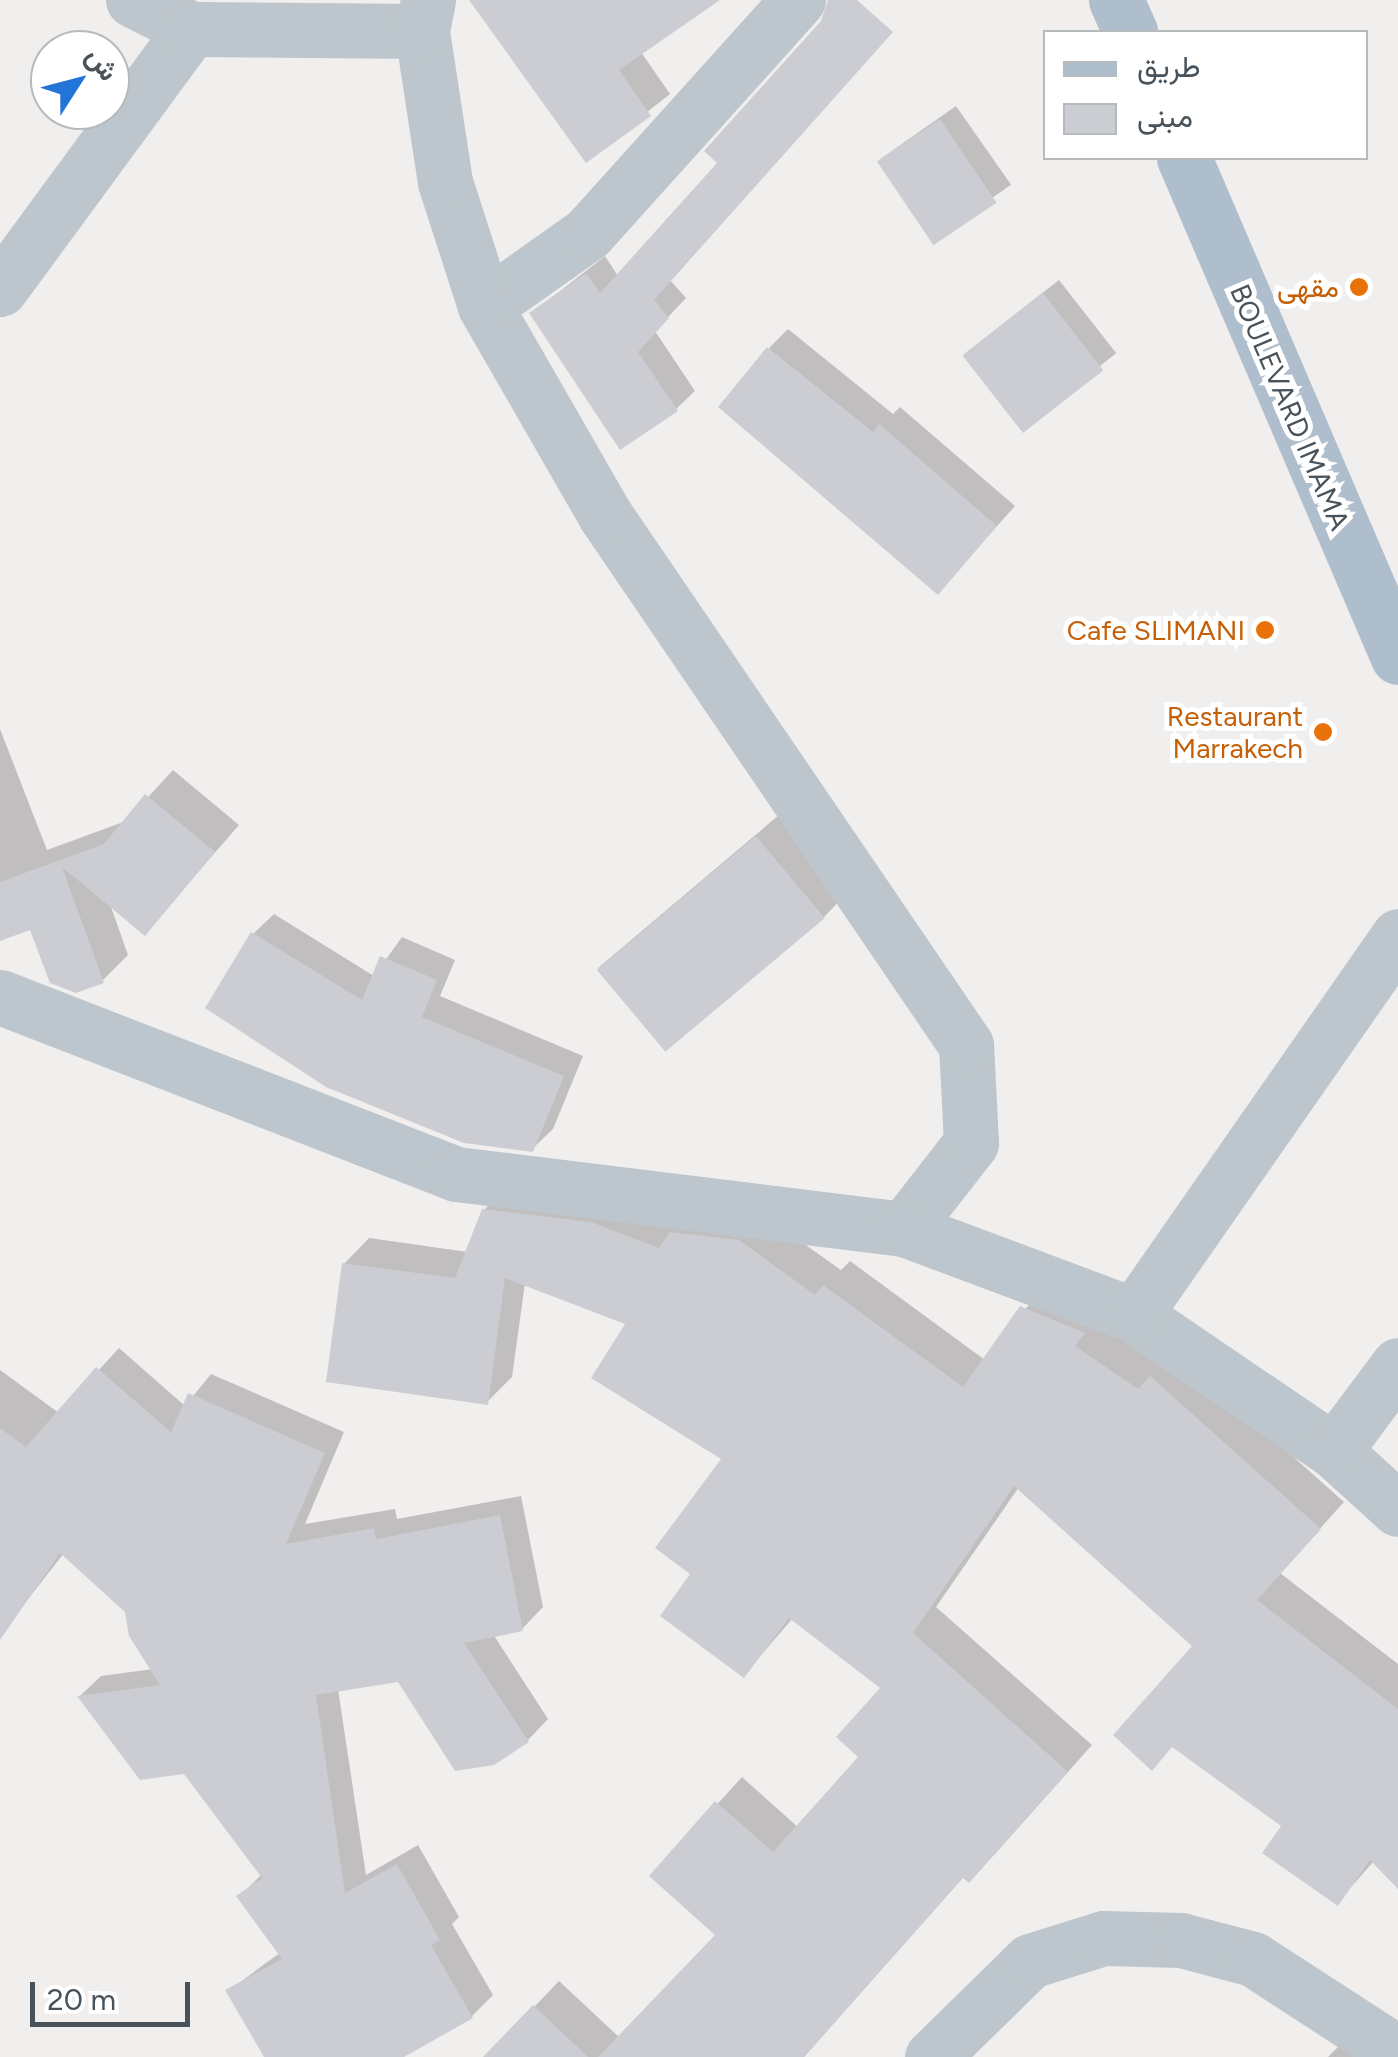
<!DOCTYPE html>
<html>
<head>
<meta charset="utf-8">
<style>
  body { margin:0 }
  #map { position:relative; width:1398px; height:2057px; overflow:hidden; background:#f1eeee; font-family:Figtree,Vazirmatn,sans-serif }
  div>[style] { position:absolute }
  .shadow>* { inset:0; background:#0003; transform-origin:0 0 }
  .building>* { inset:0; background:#cbcdd2; transform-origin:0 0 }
  .minor>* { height:55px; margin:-27.5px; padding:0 27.5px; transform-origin:27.5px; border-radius:27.5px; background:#bdc6cc }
  .major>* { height:55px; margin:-27.5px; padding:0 27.5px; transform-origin:27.5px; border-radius:27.5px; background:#afbecc }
  .dots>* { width:28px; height:28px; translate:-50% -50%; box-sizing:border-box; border:5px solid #fff; border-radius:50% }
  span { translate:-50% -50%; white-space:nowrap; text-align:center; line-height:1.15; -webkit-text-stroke:10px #fff; paint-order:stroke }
  .food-label { font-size:28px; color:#c56008 }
  .right { translate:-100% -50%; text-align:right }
  .street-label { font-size:28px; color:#47525a }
  .legend { position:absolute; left:1043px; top:30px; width:325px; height:130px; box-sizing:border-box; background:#fff; border:2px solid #b5babd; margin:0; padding:12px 18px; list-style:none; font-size:30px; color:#47525a }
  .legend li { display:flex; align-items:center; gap:20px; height:50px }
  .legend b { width:50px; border:2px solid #b5babd }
  .north { position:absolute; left:30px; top:30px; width:100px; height:100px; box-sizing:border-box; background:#fff; border:2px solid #b5babd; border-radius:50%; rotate:54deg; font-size:28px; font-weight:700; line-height:40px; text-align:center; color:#47525a }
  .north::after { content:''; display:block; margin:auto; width:35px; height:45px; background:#2275d6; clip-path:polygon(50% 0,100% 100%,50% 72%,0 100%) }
  .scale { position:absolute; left:30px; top:1982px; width:160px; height:45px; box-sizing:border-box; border:5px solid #47525a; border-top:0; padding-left:12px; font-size:30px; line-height:35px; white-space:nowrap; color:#47525a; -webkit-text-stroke:8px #fff; paint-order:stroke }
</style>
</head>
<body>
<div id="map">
  <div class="shadow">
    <div style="clip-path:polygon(472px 0,716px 0,641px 52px,670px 94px,586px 160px)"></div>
    <div style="left:956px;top:106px;width:96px;height:94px;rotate:55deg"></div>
    <div style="clip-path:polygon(720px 163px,670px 280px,686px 298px,655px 331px,695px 391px,676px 409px,532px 313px,605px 256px,618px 276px)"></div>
    <div style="left:1059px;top:280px;width:93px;height:121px;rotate:52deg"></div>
    <div style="clip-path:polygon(788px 329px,893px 414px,900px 407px,1015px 506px,938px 592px,769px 348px)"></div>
    <div style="clip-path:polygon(0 729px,47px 850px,126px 821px,173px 770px,239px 825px,145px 933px,110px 904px,128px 955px,102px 981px,32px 927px,0 938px)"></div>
    <div style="clip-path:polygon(779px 815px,845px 895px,824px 917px,598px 968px)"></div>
    <div style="clip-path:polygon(274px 914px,374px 976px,402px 937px,455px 960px,440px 996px,583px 1056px,553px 1129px,532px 1149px,253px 934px)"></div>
    <div style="clip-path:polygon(509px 1185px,765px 1216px,841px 1270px,850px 1261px,985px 1360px,1047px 1282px,1177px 1353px,1344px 1502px,1280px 1573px,1398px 1664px,1398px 1885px,1374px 1861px,1337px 1903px,1284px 1825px,1196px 1646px,1019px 1487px,936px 1607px,1092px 1745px,994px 1855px,964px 1876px,804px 2057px,498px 2057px,492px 2051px,559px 1981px,620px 2038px,719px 1935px,652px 1876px,742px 1777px,799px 1828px,862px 1757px,883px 1688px,793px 1618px,744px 1675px,725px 1458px,629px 1323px,525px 1283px,512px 1377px,487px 1402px,344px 1264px,369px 1238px,468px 1252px,484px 1210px)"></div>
    <div style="clip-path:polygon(119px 1348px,185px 1406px,211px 1374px,344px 1432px,305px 1524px,395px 1509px,397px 1519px,521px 1496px,543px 1607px,522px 1629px,493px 1634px,548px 1719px,528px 1740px,399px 1680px,338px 1689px,366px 1875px,418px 1845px,459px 1917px,452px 1924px,493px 1995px,472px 2016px,399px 2057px,266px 2057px,228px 1991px,281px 1952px,240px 1896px,262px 1874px,185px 1771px,80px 1696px,101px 1676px,153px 1669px,127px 1610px,64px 1553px,11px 1621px,0 1614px,0 1370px,59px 1413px)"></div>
    <div style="clip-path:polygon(1357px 2028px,1398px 2057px,1328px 2057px)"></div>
  </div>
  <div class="building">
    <div style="clip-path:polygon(469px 0,720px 0,619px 70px,651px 116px,586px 163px)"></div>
    <div style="clip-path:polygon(828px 0,857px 0,893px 32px,654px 300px,669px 318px,638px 352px,678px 411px,620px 450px,529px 313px,586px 273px,600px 293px,717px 163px,704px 151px,821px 21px)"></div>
    <div style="left:940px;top:119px;width:101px;height:76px;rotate:56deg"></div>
    <div style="left:1043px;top:293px;width:98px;height:102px;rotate:52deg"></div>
    <div style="clip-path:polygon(767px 347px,873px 432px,879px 424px,997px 526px,938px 595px,718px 407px)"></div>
    <div style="clip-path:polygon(145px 794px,215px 852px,145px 936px,62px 867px,104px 983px,76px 993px,50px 983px,30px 930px,0 941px,0 882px,104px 844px)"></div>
    <div style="left:756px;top:836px;width:107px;height:208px;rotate:50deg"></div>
    <div style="clip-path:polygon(251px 932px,362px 1000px,380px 956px,437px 980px,422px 1017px,564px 1076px,533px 1152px,464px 1143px,326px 1087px,205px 1008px)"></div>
    <div style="clip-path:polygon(482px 1209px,591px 1222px,659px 1248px,670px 1232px,739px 1240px,815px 1295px,823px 1285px,963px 1387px,1020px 1306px,1085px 1333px,1075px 1346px,1138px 1389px,1150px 1376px,1321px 1529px,1257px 1600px,1398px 1709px,1398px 1889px,1370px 1860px,1338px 1906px,1262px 1853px,1281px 1826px,1172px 1747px,1152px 1771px,1113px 1735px,1192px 1646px,1014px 1486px,913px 1633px,1068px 1772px,969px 1883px,963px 1878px,804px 2057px,598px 2057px,715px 1935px,649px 1876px,715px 1801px,773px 1852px,858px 1757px,836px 1737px,880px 1688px,789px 1618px,744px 1678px,660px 1616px,690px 1574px,655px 1548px,721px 1459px,591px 1378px,625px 1324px,505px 1278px,488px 1405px,326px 1382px,342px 1263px,455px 1278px)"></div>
    <div style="clip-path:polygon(96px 1367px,171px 1432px,188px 1393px,325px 1453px,286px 1544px,374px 1528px,376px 1539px,500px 1515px,523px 1631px,464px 1643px,529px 1742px,494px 1765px,455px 1771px,398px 1682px,316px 1695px,345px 1893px,397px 1864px,440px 1940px,431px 1945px,473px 2018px,404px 2057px,264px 2057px,225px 1990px,282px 1959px,236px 1896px,262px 1878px,184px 1774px,140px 1780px,77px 1696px,160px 1685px,129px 1636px,125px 1612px,60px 1553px,0 1640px,0 1428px,26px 1447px)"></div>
    <div style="clip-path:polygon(533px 2005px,588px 2057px,483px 2057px)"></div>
  </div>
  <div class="minor">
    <div style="left:133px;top:0;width:65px;rotate:26.6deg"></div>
    <div style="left:0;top:289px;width:323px;rotate:-53.7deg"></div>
    <div style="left:191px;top:29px;width:231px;rotate:0.5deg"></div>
    <div style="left:485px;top:306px;width:126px;rotate:-35.3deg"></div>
    <div style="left:588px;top:233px;width:314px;rotate:-48deg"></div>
    <div style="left:0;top:997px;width:489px;rotate:21.2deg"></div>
    <div style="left:456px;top:1174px;width:451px;rotate:7deg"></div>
    <div style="left:904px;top:1229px;width:109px;rotate:-52.1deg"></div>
    <div style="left:971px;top:1143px;width:98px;rotate:-92.9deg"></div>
    <div style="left:966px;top:1045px;width:641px;rotate:-124.26deg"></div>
    <div style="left:605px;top:515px;width:241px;rotate:-119.9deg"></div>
    <div style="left:485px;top:306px;width:130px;rotate:-107.9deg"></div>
    <div style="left:445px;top:182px;width:153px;rotate:-98.7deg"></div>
    <div style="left:422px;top:31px;width:32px;rotate:-79deg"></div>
    <div style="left:904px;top:1229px;width:246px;rotate:20.5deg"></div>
    <div style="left:1134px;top:1315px;width:242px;rotate:34.2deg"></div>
    <div style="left:1334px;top:1451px;width:86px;rotate:42.2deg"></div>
    <div style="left:1134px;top:1315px;width:462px;rotate:-55.1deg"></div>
    <div style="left:1334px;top:1451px;width:107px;rotate:-53.3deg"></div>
    <div style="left:932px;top:2057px;width:137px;rotate:-44.4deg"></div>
    <div style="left:1030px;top:1961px;width:77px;rotate:-17.3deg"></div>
    <div style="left:1104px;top:1938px;width:77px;rotate:1.5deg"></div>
    <div style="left:1181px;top:1940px;width:74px;rotate:14.8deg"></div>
    <div style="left:1253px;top:1959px;width:173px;rotate:33deg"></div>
  </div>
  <div class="major">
    <div style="left:1116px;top:0;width:35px;rotate:66deg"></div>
    <div style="left:1184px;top:158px;width:543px;rotate:66.79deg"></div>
  </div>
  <div class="dots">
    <div style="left:1359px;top:287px;background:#e8710a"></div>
    <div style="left:1265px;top:630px;background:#e8710a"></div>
    <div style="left:1323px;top:732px;background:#e8710a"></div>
  </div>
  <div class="food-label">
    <span class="right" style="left:1339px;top:287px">مقهى</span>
    <span class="right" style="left:1245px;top:630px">Cafe SLIMANI</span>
    <span class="right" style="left:1303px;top:732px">Restaurant<br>Marrakech</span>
  </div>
  <div class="street-label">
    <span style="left:1290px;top:407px;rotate:67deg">BOULEVARD IMAMA</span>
  </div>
  <ul class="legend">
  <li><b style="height:12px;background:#afbecc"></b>طريق</li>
  <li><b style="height:28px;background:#cbcdd2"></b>مبنى</li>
  </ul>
  <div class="north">ش</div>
  <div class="scale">20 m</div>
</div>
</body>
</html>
